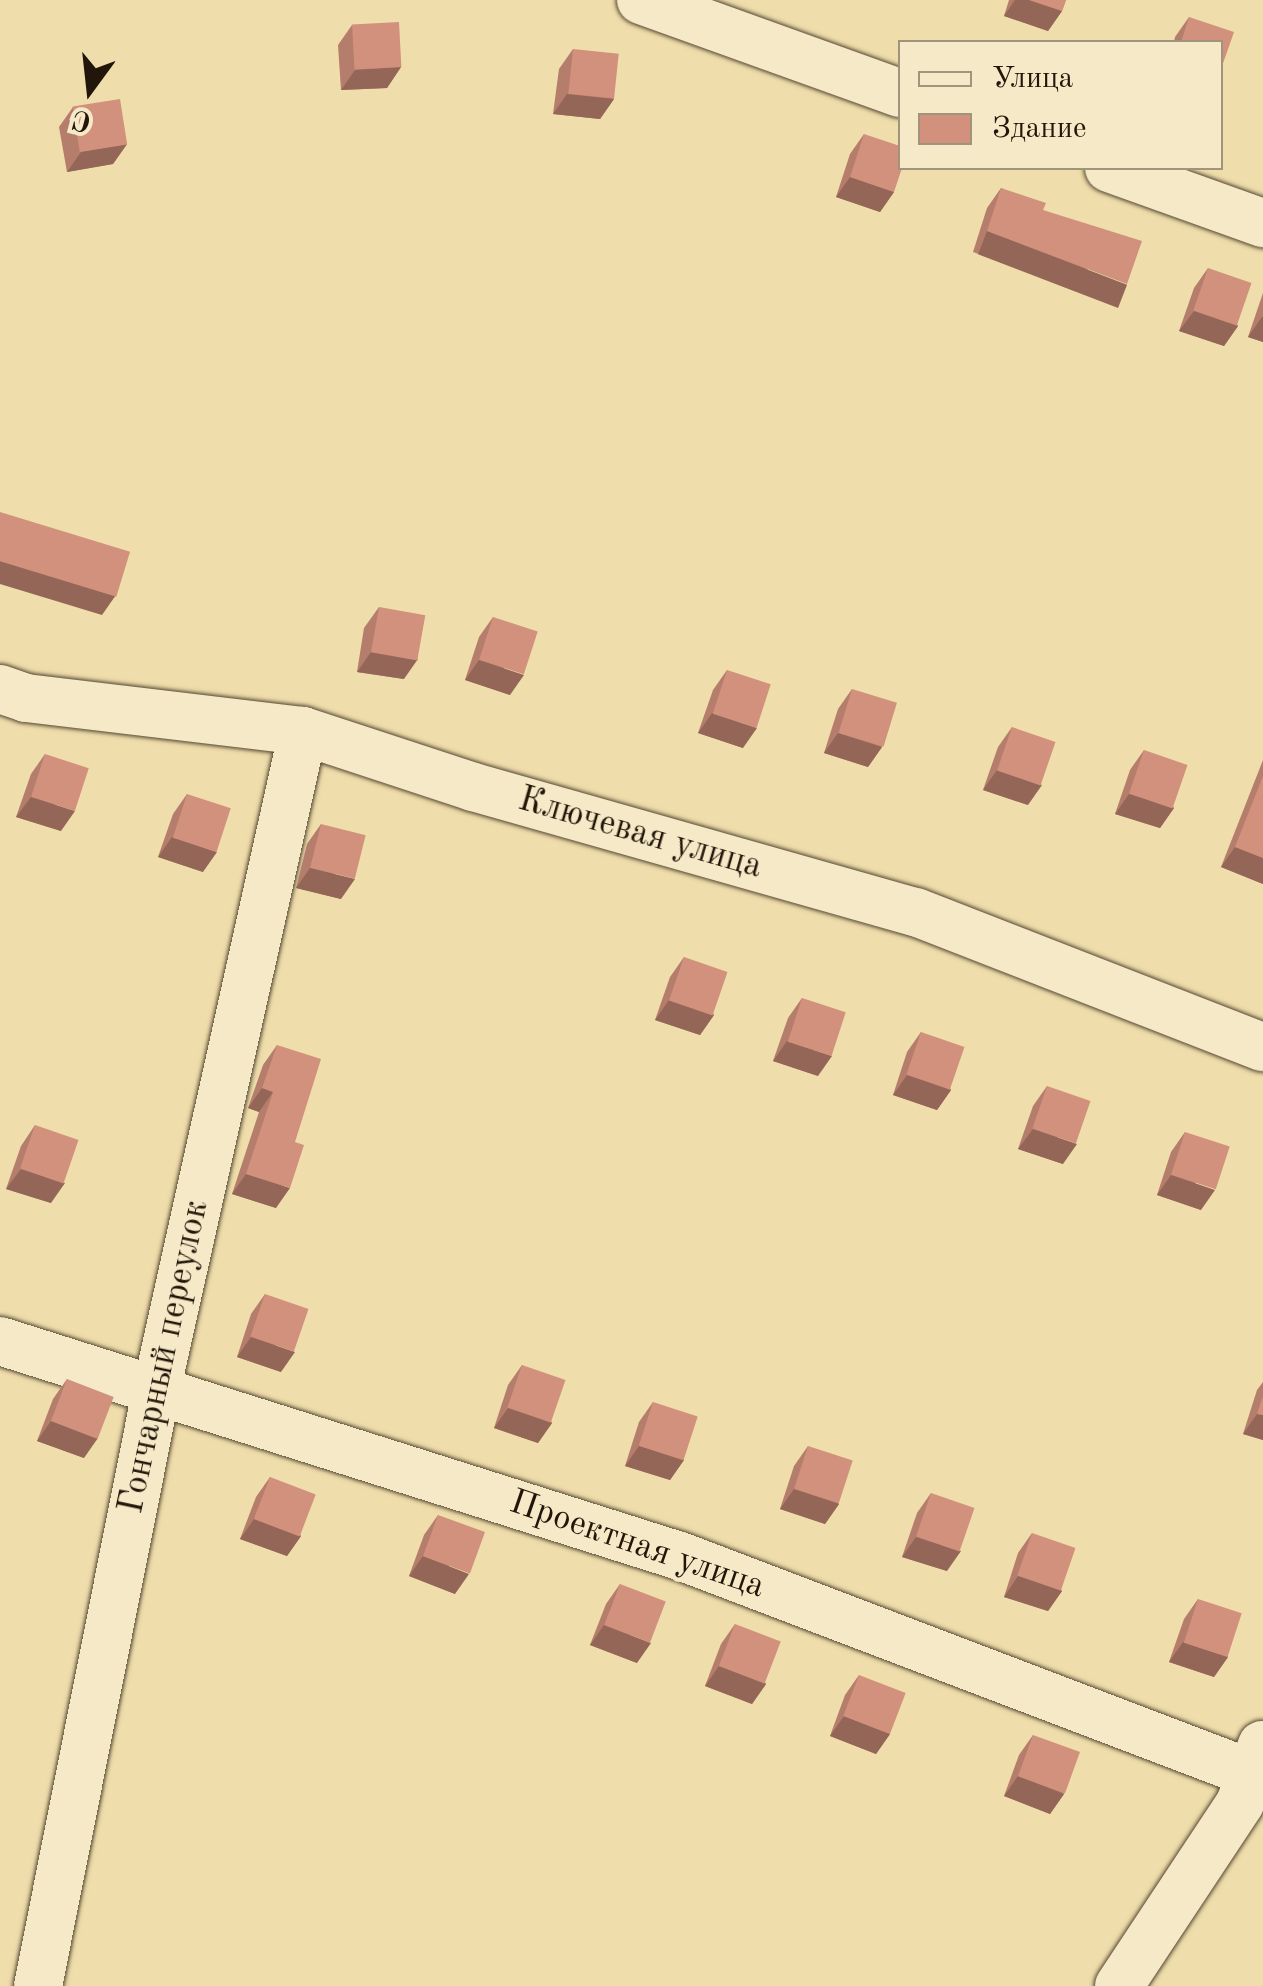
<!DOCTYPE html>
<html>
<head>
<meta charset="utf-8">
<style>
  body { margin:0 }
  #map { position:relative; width:1263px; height:1986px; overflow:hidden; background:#efddab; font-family:"Old Standard TT",serif }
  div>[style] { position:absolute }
  .roads { filter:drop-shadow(0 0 2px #544832) drop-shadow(0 0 2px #544832) }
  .minor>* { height:48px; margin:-24px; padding:0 24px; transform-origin:24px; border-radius:24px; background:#f5e9c8 }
  .wall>* { inset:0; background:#b57d6b }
  .shaded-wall>* { inset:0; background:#936657; transform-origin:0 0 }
  .building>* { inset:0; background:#d2917c; transform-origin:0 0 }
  span { translate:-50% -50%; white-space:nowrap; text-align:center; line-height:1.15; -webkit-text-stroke:9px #f5e9c8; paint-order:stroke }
  .street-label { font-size:35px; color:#211609 }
  .legend { position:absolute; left:898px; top:40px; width:325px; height:130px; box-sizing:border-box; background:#f5e9c8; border:2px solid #a0957c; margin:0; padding:12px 18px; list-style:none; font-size:30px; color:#211609 }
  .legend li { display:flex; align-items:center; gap:20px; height:50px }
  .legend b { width:50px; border:2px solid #a0957c }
  .north { position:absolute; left:40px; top:40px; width:100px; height:100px; -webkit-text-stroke:8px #f5e9c8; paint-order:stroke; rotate:195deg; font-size:28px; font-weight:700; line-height:40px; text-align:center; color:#211609 }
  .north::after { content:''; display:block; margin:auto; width:35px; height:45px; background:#211609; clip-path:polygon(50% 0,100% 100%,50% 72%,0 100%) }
</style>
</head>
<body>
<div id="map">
  <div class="roads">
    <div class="minor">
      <div style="left:641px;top:0;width:275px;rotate:19.8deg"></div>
      <div style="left:1109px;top:168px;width:164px;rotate:19.7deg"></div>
      <div style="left:0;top:689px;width:28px;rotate:19deg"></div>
      <div style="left:26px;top:698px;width:279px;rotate:6.8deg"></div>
      <div style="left:303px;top:731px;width:179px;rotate:18.2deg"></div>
      <div style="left:473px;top:787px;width:460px;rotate:15.8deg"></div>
      <div style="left:916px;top:912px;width:372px;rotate:21.3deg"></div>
      <div style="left:0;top:1341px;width:713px;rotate:17.55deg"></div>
      <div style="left:680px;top:1556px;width:624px;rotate:20.85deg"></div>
      <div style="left:38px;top:1986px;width:611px;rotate:-78.76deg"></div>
      <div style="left:157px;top:1387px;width:672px;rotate:-77.45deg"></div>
      <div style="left:1119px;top:1986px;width:219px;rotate:-56.5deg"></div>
      <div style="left:1240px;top:1803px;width:62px;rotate:-69.2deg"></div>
    </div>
  </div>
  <div class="wall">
    <div style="clip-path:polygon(1009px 0,1066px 0,1062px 11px,1048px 31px,1004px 16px)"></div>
    <div style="clip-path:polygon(1189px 17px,1220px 42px,1174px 42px,1175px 37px)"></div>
    <div style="clip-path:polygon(352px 25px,401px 67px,387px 88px,341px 90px,338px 45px)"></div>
    <div style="clip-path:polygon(573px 49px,614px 99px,600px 119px,553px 114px,559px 69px)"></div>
    <div style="clip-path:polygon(73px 107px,127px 144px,113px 164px,67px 172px,59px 127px)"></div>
    <div style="clip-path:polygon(864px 134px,894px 192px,880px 212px,836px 197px,850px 154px)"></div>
    <div style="clip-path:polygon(1001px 188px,1043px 210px,1113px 304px,973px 252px,987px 208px)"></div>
    <div style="clip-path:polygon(1208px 268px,1238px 326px,1224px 346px,1179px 331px,1194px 288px)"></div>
    <div style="clip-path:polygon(1263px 293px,1263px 342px,1248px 337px)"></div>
    <div style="clip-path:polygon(379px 607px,404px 679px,357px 672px,364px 628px)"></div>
    <div style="clip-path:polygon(493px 617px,510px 695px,465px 680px,479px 637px)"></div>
    <div style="clip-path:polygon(727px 670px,743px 748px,698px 733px,713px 690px)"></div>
    <div style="clip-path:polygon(852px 689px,882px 747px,868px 767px,824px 753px,838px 709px)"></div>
    <div style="clip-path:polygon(1012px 727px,1028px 805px,983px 790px,998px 747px)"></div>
    <div style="clip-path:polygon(1144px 750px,1174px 808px,1160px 828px,1115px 814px,1130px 770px)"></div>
    <div style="clip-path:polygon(45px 754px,61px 831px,16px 817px,31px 774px)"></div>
    <div style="clip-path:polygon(1263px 760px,1263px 884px,1221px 867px)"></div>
    <div style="clip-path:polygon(187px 794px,203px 872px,158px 857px,173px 814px)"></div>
    <div style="clip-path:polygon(321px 824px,341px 899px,296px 888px,307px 844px)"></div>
    <div style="clip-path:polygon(684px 957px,714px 1015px,700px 1035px,655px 1020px,670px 977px)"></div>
    <div style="clip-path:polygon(802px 998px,818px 1076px,773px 1061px,788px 1018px)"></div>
    <div style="clip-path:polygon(921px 1032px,951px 1090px,937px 1110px,893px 1095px,907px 1052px)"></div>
    <div style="clip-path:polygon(277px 1045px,295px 1142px,276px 1208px,232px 1194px,259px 1112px,248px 1108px,263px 1065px)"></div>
    <div style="clip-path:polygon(1047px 1086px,1063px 1164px,1018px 1149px,1033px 1106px)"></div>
    <div style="clip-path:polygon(35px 1125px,51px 1203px,6px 1189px,21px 1146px)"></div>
    <div style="clip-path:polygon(1185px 1132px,1201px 1210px,1157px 1195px,1171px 1152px)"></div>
    <div style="clip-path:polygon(265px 1294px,281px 1372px,237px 1357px,251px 1314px)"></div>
    <div style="clip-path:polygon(522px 1365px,552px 1423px,538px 1443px,494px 1428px,508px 1385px)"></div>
    <div style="clip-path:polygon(67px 1379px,84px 1458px,37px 1441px,53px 1399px)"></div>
    <div style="clip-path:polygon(1263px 1382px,1263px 1440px,1243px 1434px,1257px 1390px)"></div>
    <div style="clip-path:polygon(653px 1402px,684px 1460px,670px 1480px,625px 1466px,639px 1422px)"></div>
    <div style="clip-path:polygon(808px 1446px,839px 1504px,825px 1524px,780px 1509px,794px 1466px)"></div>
    <div style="clip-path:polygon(270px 1477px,301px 1536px,287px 1556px,240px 1539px,256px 1497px)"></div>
    <div style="clip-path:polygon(931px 1493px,947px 1571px,902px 1557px,917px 1513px)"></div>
    <div style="clip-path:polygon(438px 1515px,455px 1594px,409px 1576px,424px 1535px)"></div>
    <div style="clip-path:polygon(1032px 1533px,1062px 1591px,1048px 1611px,1004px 1597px,1018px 1553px)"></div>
    <div style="clip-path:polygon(620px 1584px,637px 1663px,590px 1645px,606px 1604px)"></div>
    <div style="clip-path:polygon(1198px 1599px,1228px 1657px,1214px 1677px,1169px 1662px,1184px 1619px)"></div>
    <div style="clip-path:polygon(735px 1624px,766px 1684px,752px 1704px,705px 1686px,721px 1644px)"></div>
    <div style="clip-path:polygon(859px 1675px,890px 1734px,876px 1754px,830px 1736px,845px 1695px)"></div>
    <div style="clip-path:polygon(1033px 1735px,1064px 1794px,1050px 1814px,1004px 1796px,1019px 1755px)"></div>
  </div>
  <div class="shaded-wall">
    <div style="clip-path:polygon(1015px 0,1029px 0,1062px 11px,1048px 31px,1004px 16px)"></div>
    <div style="clip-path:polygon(401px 67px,387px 88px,341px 90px,355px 70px)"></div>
    <div style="clip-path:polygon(567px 94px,614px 99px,600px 119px,553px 114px)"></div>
    <div style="clip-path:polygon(127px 144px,113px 164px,67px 172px,81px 152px)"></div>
    <div style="clip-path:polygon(850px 177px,894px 192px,880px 212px,836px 197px)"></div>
    <div style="left:987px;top:231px;width:150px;height:25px;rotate:21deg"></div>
    <div style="clip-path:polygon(1194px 311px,1238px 326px,1224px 346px,1179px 331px)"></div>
    <div style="clip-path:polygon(1262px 317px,1263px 317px,1263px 342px,1248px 337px)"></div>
    <div style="clip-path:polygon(0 559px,116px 595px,102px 615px,0 584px)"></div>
    <div style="clip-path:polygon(371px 652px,418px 659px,404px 679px,357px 672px)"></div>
    <div style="clip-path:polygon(479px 660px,524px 675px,510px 695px,465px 680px)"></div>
    <div style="clip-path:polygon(712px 713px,757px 728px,743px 748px,698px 733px)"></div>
    <div style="clip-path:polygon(838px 733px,882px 747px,868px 767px,824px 753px)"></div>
    <div style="clip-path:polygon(997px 770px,1042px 785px,1028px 805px,983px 790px)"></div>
    <div style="clip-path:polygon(1129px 794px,1174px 808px,1160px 828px,1115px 814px)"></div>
    <div style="clip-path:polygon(31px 797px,75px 811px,61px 831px,16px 817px)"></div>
    <div style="clip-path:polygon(172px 837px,217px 852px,203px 872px,158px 857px)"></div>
    <div style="clip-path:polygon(1235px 847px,1263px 858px,1263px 884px,1221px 867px)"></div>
    <div style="clip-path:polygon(310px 868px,355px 879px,341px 899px,296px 888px)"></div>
    <div style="clip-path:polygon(669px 1000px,714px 1015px,700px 1035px,655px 1020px)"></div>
    <div style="clip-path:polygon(787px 1041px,832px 1056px,818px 1076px,773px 1061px)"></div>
    <div style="clip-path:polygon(907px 1075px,951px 1090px,937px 1110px,893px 1095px)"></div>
    <div style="clip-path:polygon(262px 1088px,273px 1092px,259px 1112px,248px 1108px)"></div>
    <div style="clip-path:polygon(1033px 1129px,1077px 1144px,1063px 1164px,1018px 1149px)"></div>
    <div style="clip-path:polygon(21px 1169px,65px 1183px,51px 1203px,6px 1189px)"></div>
    <div style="clip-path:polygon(246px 1174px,290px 1188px,276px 1208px,232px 1194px)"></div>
    <div style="clip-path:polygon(1171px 1175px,1215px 1190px,1201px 1210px,1157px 1195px)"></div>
    <div style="clip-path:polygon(251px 1337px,295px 1352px,281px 1372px,237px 1357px)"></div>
    <div style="clip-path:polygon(508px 1408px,552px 1423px,538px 1443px,494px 1428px)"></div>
    <div style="clip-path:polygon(1257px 1414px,1263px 1415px,1263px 1440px,1243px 1434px)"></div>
    <div style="clip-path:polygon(51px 1421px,98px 1438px,84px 1458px,37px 1441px)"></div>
    <div style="clip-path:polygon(639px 1446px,684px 1460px,670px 1480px,625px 1466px)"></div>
    <div style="clip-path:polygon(794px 1489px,839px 1504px,825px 1524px,780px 1509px)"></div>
    <div style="clip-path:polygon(254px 1519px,301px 1536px,287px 1556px,240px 1539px)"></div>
    <div style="clip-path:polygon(916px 1537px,961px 1551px,947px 1571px,902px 1557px)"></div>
    <div style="clip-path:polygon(423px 1556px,469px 1574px,455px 1594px,409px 1576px)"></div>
    <div style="clip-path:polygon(1018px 1576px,1062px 1591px,1048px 1611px,1004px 1597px)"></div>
    <div style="clip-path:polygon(604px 1625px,651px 1643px,637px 1663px,590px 1645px)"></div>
    <div style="clip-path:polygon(1183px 1642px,1228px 1657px,1214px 1677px,1169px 1662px)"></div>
    <div style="clip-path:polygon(719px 1666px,766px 1684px,752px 1704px,705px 1686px)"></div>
    <div style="clip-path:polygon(844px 1716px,890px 1734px,876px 1754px,830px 1736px)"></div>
    <div style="clip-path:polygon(1018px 1776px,1064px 1794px,1050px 1814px,1004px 1796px)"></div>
  </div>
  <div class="building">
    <div style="clip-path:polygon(1029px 0,1066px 0,1062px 11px)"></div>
    <div style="clip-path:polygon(1189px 17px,1234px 32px,1220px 72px,1220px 42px,1181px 42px)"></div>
    <div style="left:399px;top:22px;width:45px;height:47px;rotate:87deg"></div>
    <div style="left:573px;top:49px;width:46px;height:45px;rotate:6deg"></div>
    <div style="left:120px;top:99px;width:46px;height:48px;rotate:81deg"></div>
    <div style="clip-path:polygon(864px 134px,900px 146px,900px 168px,902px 168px,894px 192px,850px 177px)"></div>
    <div style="clip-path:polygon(1001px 188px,1046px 203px,1043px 210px,1142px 241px,1127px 284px,987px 231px)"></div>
    <div style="left:1208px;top:268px;width:46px;height:45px;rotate:19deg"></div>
    <div style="left:0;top:512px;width:136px;height:47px;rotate:17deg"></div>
    <div style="left:379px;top:607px;width:47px;height:46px;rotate:10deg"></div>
    <div style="left:493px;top:617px;width:47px;height:45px;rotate:18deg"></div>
    <div style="left:727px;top:670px;width:46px;height:46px;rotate:18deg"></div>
    <div style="left:852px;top:689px;width:47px;height:46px;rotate:17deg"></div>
    <div style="left:1012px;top:727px;width:46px;height:46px;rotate:19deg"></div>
    <div style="left:1144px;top:750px;width:46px;height:46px;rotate:19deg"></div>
    <div style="left:45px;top:754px;width:46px;height:45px;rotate:18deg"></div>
    <div style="clip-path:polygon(1263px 776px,1263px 858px,1235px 847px)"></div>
    <div style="left:187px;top:794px;width:46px;height:46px;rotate:18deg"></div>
    <div style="left:321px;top:824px;width:46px;height:45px;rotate:14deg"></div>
    <div style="left:684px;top:957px;width:46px;height:46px;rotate:19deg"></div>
    <div style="left:802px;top:998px;width:46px;height:46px;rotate:18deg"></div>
    <div style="left:921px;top:1032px;width:46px;height:45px;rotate:19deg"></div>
    <div style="clip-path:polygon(277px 1045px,321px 1059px,295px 1142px,304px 1145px,290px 1188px,246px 1174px,273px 1092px,262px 1088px)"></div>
    <div style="left:1047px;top:1086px;width:46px;height:45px;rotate:19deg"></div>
    <div style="left:35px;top:1125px;width:46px;height:46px;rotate:19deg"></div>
    <div style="left:1185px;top:1132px;width:47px;height:45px;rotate:18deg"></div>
    <div style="left:265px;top:1294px;width:46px;height:45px;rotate:19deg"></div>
    <div style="left:522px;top:1365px;width:46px;height:45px;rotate:19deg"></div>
    <div style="left:67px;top:1379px;width:50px;height:45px;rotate:21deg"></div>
    <div style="clip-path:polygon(1263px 1396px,1263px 1415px,1257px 1414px)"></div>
    <div style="left:653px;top:1402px;width:47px;height:46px;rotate:18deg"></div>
    <div style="left:808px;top:1446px;width:47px;height:45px;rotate:18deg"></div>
    <div style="left:270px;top:1477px;width:49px;height:45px;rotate:21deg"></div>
    <div style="left:931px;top:1493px;width:46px;height:46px;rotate:19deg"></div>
    <div style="left:438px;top:1515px;width:50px;height:44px;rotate:20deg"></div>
    <div style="left:1032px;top:1533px;width:46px;height:45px;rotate:19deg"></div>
    <div style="left:620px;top:1584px;width:49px;height:44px;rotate:21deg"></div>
    <div style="left:1198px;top:1599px;width:46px;height:46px;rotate:18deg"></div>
    <div style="left:735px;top:1624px;width:49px;height:45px;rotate:21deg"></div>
    <div style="left:859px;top:1675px;width:50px;height:44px;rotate:21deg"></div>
    <div style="left:1033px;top:1735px;width:50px;height:44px;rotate:20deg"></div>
  </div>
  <div class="street-label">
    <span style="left:640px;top:834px;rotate:16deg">Ключевая улица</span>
    <span style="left:165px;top:1357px;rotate:-78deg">Гончарный переулок</span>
    <span style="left:637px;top:1545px;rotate:19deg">Проектная улица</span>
  </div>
  <ul class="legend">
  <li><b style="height:12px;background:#f5e9c8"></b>Улица</li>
  <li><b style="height:28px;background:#d2917c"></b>Здание</li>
  </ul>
  <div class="north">С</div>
</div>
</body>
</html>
